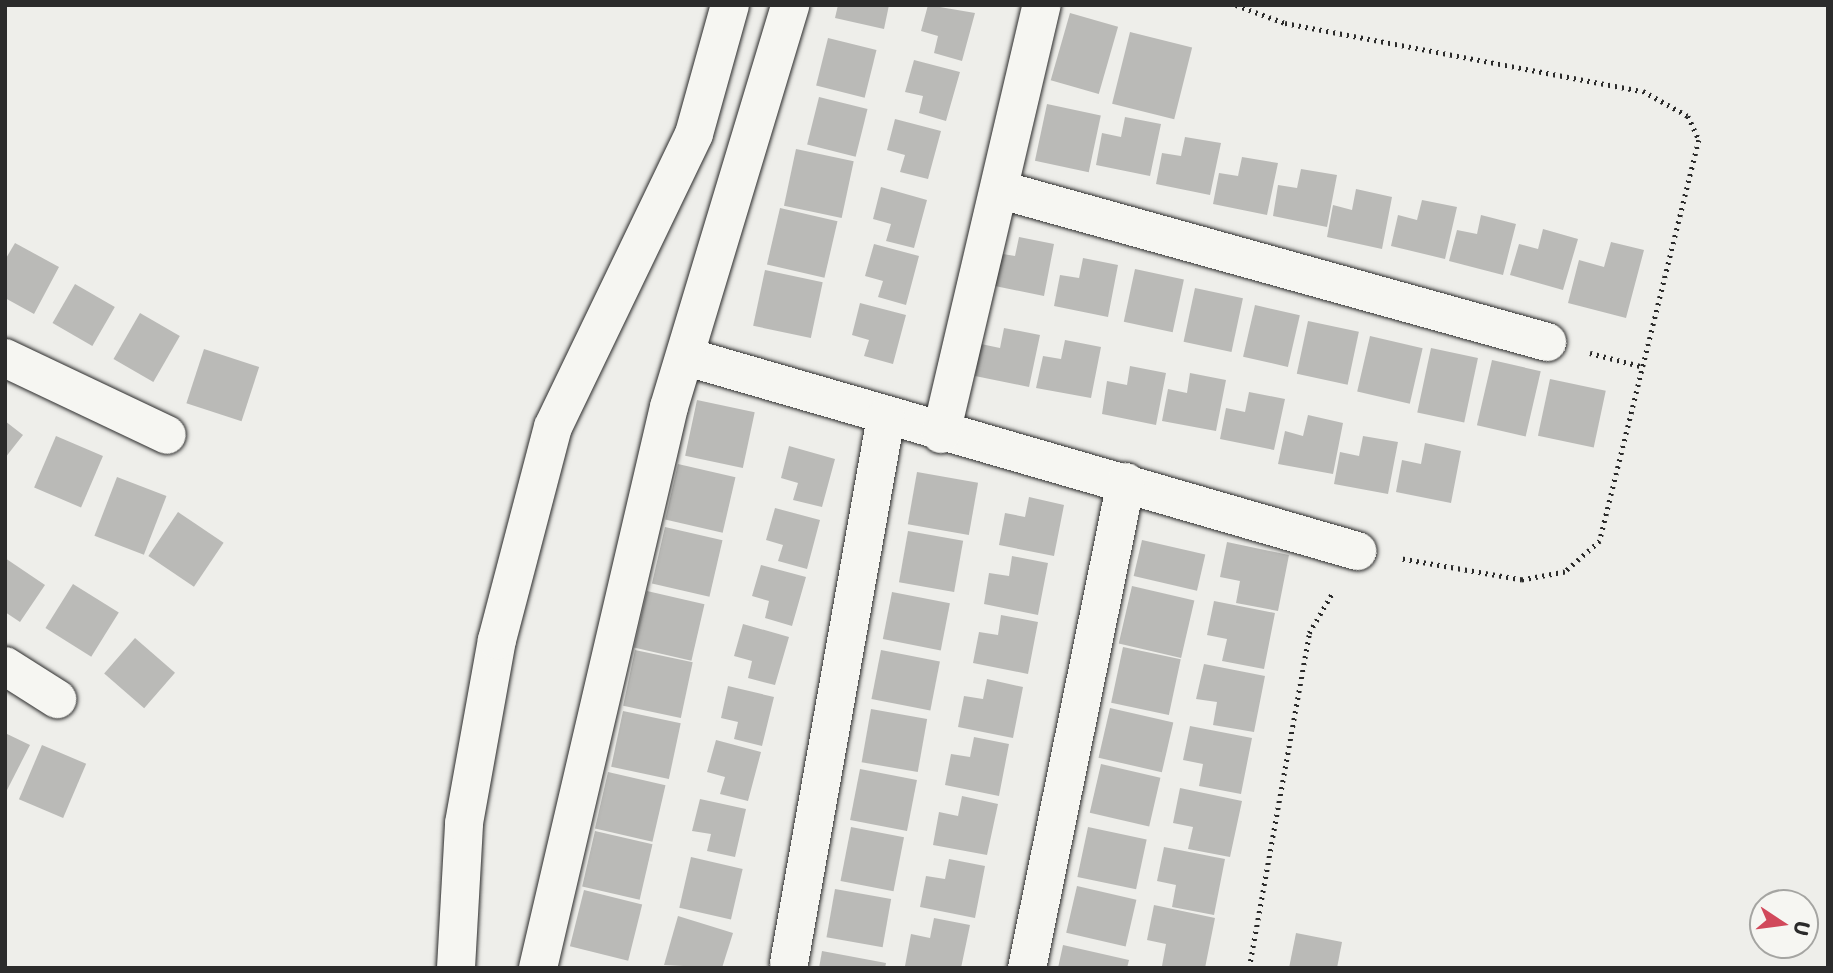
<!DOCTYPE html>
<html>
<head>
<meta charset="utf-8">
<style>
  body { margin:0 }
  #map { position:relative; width:1833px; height:973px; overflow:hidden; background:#eeeeea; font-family:"Playpen Sans",sans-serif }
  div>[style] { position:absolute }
  .building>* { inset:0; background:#babab7; transform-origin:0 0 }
  .path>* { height:4.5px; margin-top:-2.25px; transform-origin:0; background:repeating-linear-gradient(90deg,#2b2b2b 0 2px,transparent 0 7px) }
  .roads { filter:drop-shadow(0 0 2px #2b2b2b) drop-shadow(0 0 2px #2b2b2b) }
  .street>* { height:38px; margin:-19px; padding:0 19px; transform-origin:19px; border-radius:19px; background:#f6f6f2 }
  span { translate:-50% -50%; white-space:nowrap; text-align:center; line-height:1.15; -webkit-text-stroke:5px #f6f6f2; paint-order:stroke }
  .frame { position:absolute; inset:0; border:7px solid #2b2b2b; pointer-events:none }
  .north { position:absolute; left:1749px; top:889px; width:70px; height:70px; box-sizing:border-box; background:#f6f6f2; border:2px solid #a5a5a2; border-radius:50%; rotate:103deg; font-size:19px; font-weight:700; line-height:28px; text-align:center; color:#2b2b2b }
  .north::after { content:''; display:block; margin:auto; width:24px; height:32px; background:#d1495b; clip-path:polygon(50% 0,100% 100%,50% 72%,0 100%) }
</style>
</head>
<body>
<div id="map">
  <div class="building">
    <div style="clip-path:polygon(838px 5px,889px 5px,884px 29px,835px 18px)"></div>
    <div style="clip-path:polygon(928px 5px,975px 13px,962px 61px,934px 53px,938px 36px,921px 31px)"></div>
    <div style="left:1070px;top:13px;width:50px;height:70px;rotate:16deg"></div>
    <div style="left:1130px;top:32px;width:64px;height:74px;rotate:14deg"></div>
    <div style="left:828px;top:38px;width:50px;height:49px;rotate:14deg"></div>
    <div style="clip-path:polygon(914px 60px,960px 72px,946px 121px,919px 113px,923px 96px,905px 92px)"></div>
    <div style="left:819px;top:97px;width:50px;height:49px;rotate:14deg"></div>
    <div style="left:1047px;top:104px;width:55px;height:58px;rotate:12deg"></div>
    <div style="clip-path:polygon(1125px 117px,1161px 124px,1150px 176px,1096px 165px,1102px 133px,1121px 137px)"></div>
    <div style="clip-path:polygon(895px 119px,941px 131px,928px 179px,900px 172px,905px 155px,887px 150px)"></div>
    <div style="clip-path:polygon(1185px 137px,1221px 143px,1210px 195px,1156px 184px,1162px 153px,1181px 156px)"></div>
    <div style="left:796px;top:149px;width:59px;height:58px;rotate:12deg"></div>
    <div style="clip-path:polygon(1242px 157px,1278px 163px,1267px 215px,1213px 204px,1219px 173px,1238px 176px)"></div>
    <div style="clip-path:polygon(1301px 169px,1337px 175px,1327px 227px,1273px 216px,1278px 185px,1297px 188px)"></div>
    <div style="clip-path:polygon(881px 187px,927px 200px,914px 248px,886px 241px,891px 224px,873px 219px)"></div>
    <div style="clip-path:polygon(1356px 189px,1392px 197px,1382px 249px,1327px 237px,1333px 205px,1352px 210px)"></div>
    <div style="clip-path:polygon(1422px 200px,1457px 207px,1445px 259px,1391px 246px,1398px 215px,1417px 220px)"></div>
    <div style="left:780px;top:208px;width:59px;height:58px;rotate:13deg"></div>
    <div style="clip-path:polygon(1481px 215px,1516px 224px,1503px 275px,1449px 261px,1457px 230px,1477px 234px)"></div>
    <div style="clip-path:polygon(1543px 229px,1578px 239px,1563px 290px,1510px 275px,1519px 244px,1538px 249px)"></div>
    <div style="clip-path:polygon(1019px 237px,1054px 244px,1044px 296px,990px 285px,997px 253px,1015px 256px)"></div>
    <div style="clip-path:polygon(1611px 242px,1644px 250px,1626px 318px,1568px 303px,1579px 260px,1604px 267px)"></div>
    <div style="clip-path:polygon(15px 243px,59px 267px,34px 314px,5px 298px,5px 260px)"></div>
    <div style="clip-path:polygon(874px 244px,919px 256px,906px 305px,878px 297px,883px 281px,865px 276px)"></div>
    <div style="clip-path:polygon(1083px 258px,1118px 265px,1108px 317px,1054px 306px,1060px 275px,1079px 278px)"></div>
    <div style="left:1135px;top:269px;width:50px;height:54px;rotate:12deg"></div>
    <div style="left:765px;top:270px;width:59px;height:57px;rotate:12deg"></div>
    <div style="left:75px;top:284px;width:46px;height:45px;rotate:30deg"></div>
    <div style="left:1195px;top:288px;width:49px;height:55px;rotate:12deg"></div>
    <div style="clip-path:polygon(860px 303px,906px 315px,893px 364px,864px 356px,869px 340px,852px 335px)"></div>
    <div style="left:1255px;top:305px;width:46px;height:53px;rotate:13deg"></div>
    <div style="left:140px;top:313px;width:46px;height:53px;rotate:30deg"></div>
    <div style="left:1308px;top:321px;width:52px;height:54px;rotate:12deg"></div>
    <div style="clip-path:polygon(1004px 328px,1040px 335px,1029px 387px,975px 376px,981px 344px,1000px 348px)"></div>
    <div style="left:1370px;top:336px;width:54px;height:57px;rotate:13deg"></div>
    <div style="clip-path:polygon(1065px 340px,1101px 347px,1091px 398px,1036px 388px,1043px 356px,1061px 359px)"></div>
    <div style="left:1431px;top:348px;width:48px;height:66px;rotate:12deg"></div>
    <div style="left:204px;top:349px;width:58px;height:57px;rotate:18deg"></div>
    <div style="left:1492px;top:360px;width:50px;height:67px;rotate:13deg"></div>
    <div style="clip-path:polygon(1130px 366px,1166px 373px,1156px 425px,1102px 414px,1107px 381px,1127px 385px)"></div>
    <div style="clip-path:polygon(1190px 373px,1226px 380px,1216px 431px,1162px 421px,1168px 389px,1187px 393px)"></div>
    <div style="left:1550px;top:379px;width:57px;height:58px;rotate:12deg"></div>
    <div style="clip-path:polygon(1249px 392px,1285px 399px,1274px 450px,1220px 439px,1226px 408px,1245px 412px)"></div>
    <div style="left:697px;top:400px;width:59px;height:57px;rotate:12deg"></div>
    <div style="clip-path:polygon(1308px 415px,1343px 423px,1333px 474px,1278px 464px,1285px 431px,1303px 436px)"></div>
    <div style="clip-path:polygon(5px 421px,23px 435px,5px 458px)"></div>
    <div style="left:56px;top:436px;width:51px;height:56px;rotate:23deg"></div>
    <div style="clip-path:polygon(1363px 436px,1398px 442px,1388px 494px,1334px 484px,1340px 452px,1359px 456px)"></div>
    <div style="clip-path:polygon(1425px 443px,1461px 451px,1451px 503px,1396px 492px,1402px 460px,1421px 464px)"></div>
    <div style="clip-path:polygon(789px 446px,835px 459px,822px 507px,793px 500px,798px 483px,781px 478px)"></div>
    <div style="left:678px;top:464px;width:59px;height:57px;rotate:13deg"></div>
    <div style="left:917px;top:472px;width:62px;height:53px;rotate:10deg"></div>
    <div style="left:117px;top:477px;width:53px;height:63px;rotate:21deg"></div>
    <div style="clip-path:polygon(1029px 497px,1064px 505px,1054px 556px,999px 545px,1005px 513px,1025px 517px)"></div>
    <div style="clip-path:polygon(775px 508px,820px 520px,807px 569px,778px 561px,783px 545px,766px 540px)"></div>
    <div style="left:178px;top:512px;width:55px;height:53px;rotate:34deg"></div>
    <div style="left:665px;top:527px;width:59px;height:58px;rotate:13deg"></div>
    <div style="left:908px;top:531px;width:56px;height:52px;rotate:10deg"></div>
    <div style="left:1142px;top:540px;width:65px;height:37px;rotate:13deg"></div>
    <div style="clip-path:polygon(1227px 542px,1289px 555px,1278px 611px,1236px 603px,1240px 581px,1220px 577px)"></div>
    <div style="clip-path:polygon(1012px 556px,1048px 563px,1038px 615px,984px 604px,989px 573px,1009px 576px)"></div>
    <div style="clip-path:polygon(5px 558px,45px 585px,20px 622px,5px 612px)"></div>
    <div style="clip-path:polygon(761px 565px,806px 577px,792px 626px,765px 618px,769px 601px,752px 596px)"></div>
    <div style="left:73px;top:584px;width:54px;height:52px;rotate:32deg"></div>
    <div style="left:1132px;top:586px;width:64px;height:59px;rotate:13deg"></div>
    <div style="left:647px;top:591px;width:59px;height:58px;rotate:13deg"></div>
    <div style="left:892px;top:592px;width:59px;height:48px;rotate:11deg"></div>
    <div style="clip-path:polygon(1214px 601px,1275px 613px,1264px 669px,1222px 661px,1227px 639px,1207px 635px)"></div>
    <div style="clip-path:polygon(1001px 615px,1038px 622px,1028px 674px,973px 663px,979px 632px,998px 635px)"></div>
    <div style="clip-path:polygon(743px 624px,789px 637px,775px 685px,748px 678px,752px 661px,734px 656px)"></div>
    <div style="left:135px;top:638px;width:53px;height:47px;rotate:41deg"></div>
    <div style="left:1123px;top:647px;width:59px;height:57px;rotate:12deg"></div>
    <div style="left:635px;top:650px;width:59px;height:57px;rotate:12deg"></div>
    <div style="left:881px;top:650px;width:60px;height:50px;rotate:11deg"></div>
    <div style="clip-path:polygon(1204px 664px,1265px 676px,1254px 732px,1213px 725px,1217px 702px,1196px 699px)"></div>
    <div style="clip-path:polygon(987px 679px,1023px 687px,1013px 738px,958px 727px,964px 696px,983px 699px)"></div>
    <div style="clip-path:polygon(728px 686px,774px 697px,762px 746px,734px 739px,738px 722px,721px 718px)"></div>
    <div style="left:1110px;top:708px;width:65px;height:51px;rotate:13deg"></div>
    <div style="left:871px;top:709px;width:57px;height:54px;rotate:10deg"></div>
    <div style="left:623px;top:711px;width:59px;height:57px;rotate:12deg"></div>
    <div style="clip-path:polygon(1190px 726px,1252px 738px,1241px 794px,1199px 786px,1203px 764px,1183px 760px)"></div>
    <div style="clip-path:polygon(5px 733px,30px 745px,5px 794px)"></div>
    <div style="clip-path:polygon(974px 737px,1009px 744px,999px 796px,945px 785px,951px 754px,970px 757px)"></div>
    <div style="clip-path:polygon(716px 740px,761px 752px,748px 801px,720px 794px,725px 777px,707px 772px)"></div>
    <div style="left:42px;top:745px;width:48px;height:59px;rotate:23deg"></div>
    <div style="left:1101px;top:764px;width:61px;height:50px;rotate:13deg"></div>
    <div style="left:860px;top:769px;width:58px;height:52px;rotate:11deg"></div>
    <div style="left:608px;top:772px;width:59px;height:58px;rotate:13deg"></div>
    <div style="clip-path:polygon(1180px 788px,1242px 801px,1230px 857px,1188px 849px,1193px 827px,1173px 823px)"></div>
    <div style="clip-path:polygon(962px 796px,998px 804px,987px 855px,933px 845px,939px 812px,958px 816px)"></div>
    <div style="clip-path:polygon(700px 799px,746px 809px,735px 857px,707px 851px,711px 834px,692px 831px)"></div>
    <div style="left:851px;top:827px;width:54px;height:55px;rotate:11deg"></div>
    <div style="left:1088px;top:827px;width:60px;height:51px;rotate:12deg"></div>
    <div style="left:595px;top:831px;width:59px;height:57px;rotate:13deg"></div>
    <div style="clip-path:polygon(1164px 847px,1225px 859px,1214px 915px,1172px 907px,1176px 885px,1157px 881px)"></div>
    <div style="left:691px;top:857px;width:53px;height:52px;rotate:13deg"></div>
    <div style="clip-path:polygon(949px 859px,985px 866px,975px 918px,920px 907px,926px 876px,945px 879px)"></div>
    <div style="left:1077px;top:886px;width:61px;height:48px;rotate:13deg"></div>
    <div style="left:835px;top:889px;width:57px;height:49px;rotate:10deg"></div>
    <div style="left:584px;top:890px;width:60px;height:58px;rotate:14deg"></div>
    <div style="clip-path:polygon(1154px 905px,1215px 918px,1205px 968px,1162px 966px,1166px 944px,1147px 940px)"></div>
    <div style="clip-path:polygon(678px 916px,733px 933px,722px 968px,664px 965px)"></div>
    <div style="clip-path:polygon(934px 918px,970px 925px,961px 968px,905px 966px,911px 934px,930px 938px)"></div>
    <div style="clip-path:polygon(1296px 933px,1342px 942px,1337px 968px,1289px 968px)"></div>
    <div style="clip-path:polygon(1063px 945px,1129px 960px,1127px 968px,1058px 968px)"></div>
    <div style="clip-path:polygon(822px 951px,886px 963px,885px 968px,819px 968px)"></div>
  </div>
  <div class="path">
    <div style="left:1236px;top:5px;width:52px;rotate:20.2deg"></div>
    <div style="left:1285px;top:23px;width:364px;rotate:10.8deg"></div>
    <div style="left:1643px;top:91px;width:51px;rotate:29.1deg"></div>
    <div style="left:1688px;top:116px;width:26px;rotate:65deg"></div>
    <div style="left:1699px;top:140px;width:413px;rotate:103.9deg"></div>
    <div style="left:1600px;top:541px;width:47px;rotate:138.5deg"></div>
    <div style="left:1565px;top:572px;width:44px;rotate:169.5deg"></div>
    <div style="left:1522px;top:580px;width:122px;rotate:-170.1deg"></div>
    <div style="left:1590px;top:353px;width:56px;rotate:14.5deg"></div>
    <div style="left:1249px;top:968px;width:340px;rotate:-79.8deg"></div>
    <div style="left:1309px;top:633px;width:48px;rotate:-59.7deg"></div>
  </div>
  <div class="roads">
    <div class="street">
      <div style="left:1001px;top:190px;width:567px;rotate:15.56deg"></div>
      <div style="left:687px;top:357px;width:698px;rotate:16.15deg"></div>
      <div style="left:5px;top:358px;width:179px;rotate:25.4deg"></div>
      <div style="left:941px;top:434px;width:441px;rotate:-76.8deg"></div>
      <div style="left:5px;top:666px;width:62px;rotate:32.4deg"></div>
      <div style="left:789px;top:963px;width:555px;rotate:-79.93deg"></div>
      <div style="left:456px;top:968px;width:145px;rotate:-86.8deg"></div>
      <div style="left:464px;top:823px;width:186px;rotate:-79.8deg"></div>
      <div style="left:497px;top:640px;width:220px;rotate:-75.3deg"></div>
      <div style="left:553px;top:427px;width:325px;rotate:-64.3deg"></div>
      <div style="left:694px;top:134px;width:134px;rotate:-74.4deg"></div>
      <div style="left:538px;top:968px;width:576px;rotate:-76.86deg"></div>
      <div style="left:669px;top:407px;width:420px;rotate:-73.2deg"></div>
      <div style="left:1027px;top:968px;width:496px;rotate:-78.5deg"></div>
    </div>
  </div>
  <div class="frame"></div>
  <div class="north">U</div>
</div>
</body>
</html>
